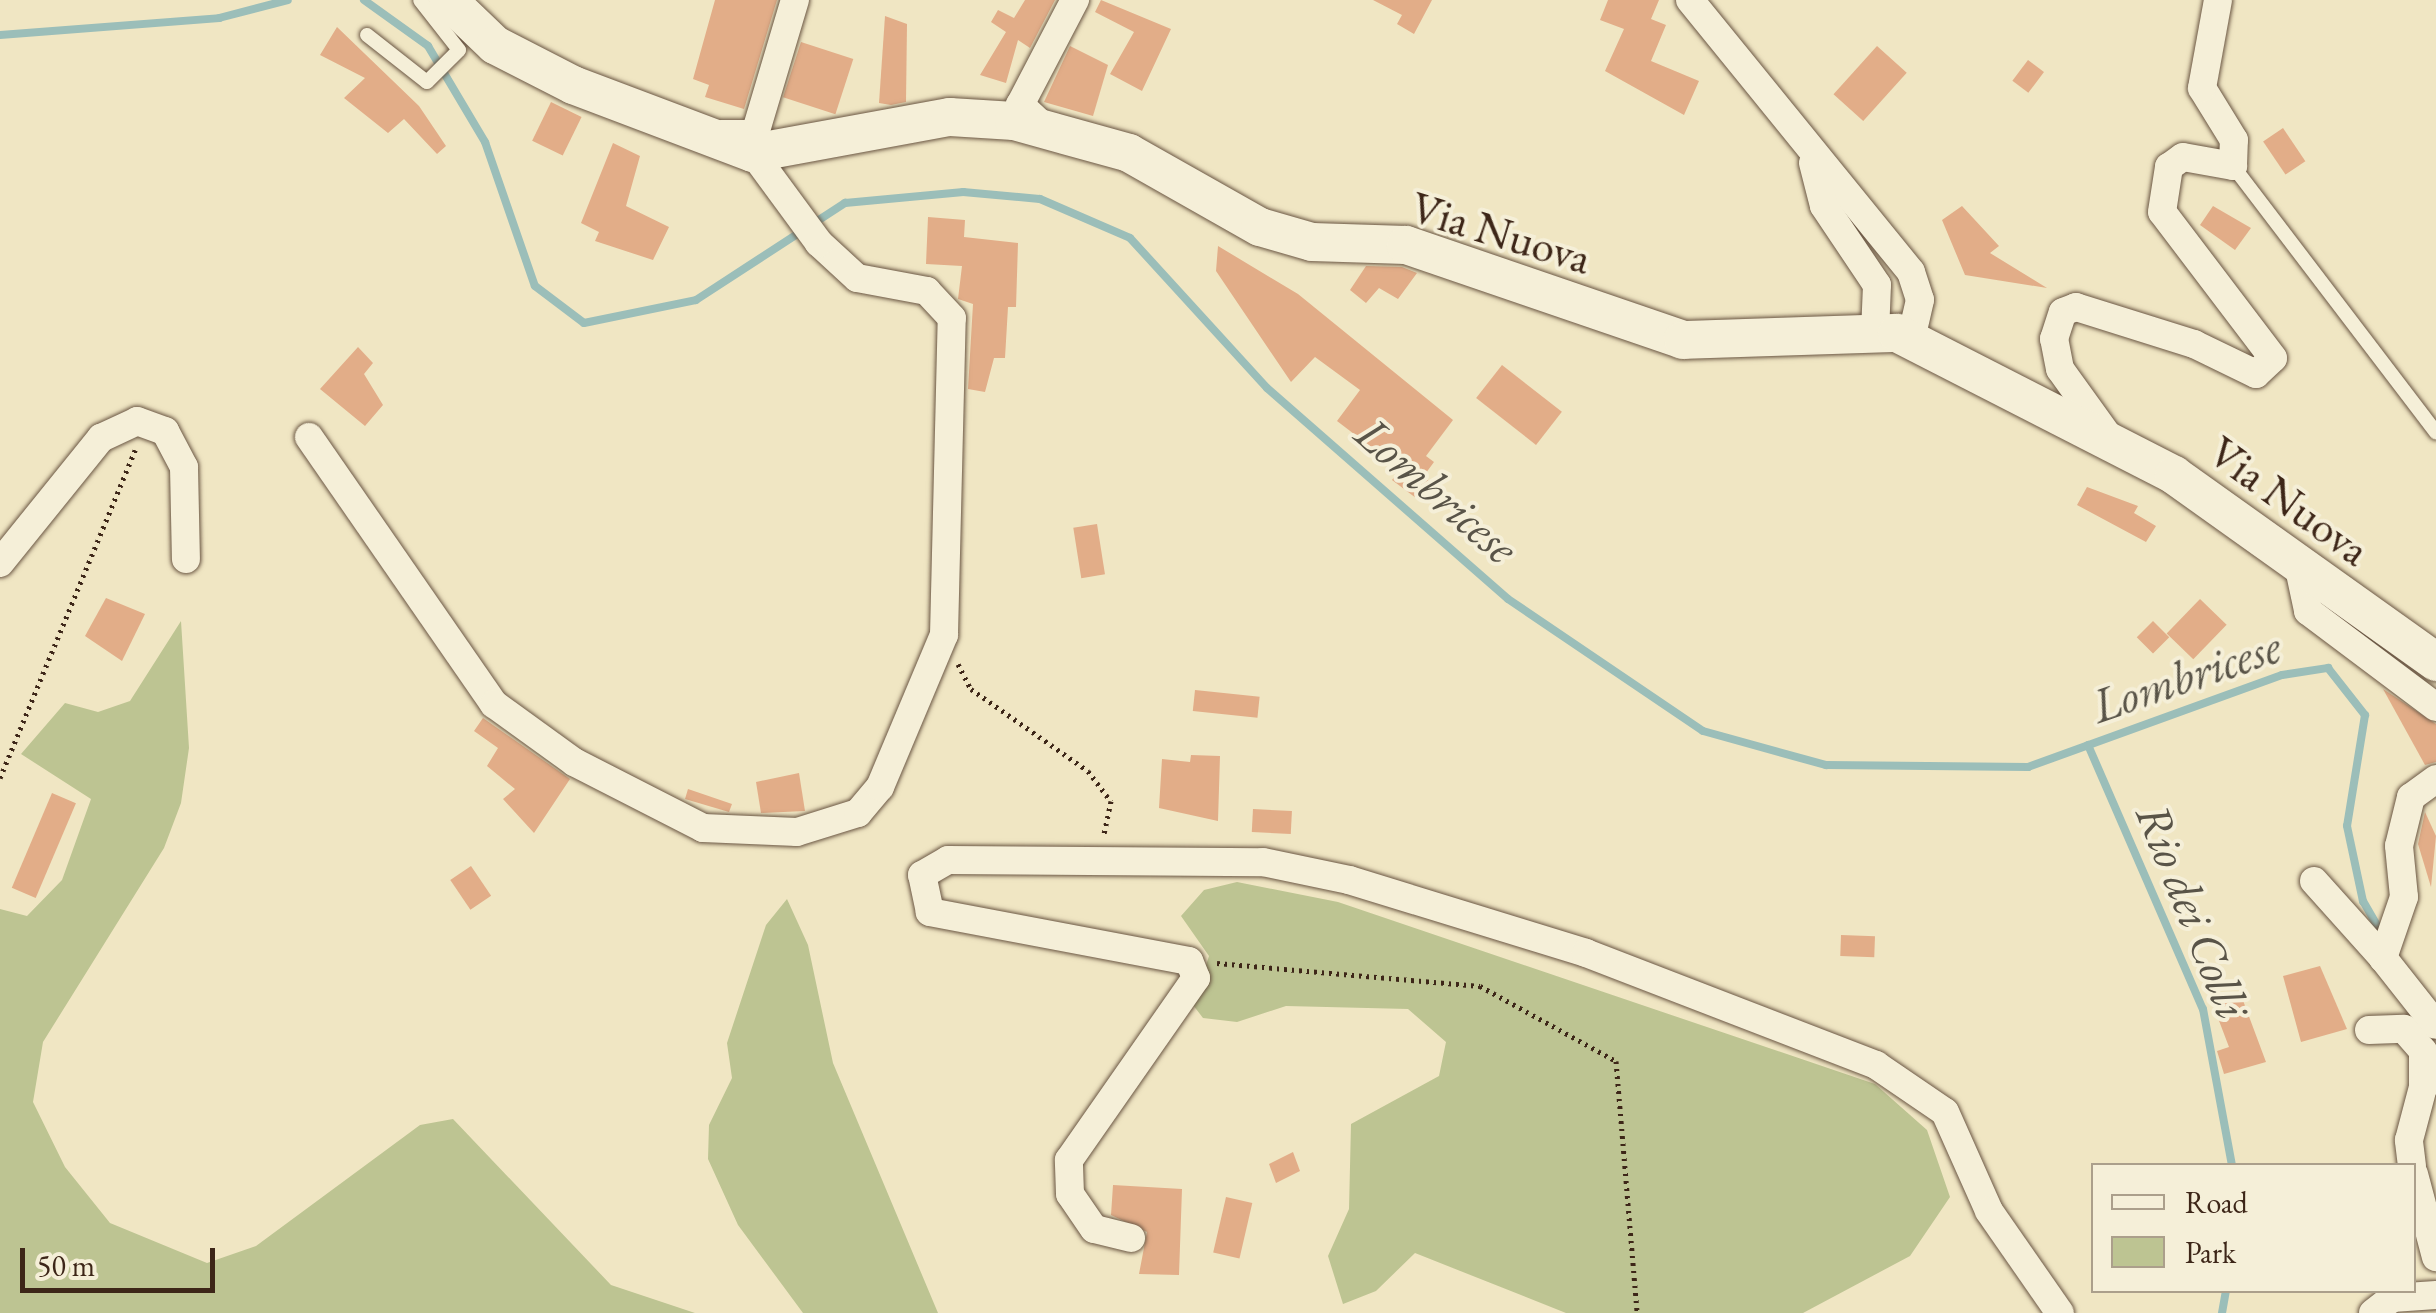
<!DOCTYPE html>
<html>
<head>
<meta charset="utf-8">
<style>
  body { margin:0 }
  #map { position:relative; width:2436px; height:1313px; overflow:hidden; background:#f0e6c3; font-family:"EB Garamond",serif }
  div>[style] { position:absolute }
  .green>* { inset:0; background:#bdc492 }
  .stream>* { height:8px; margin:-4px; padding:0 4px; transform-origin:4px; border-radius:4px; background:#9bbeb9 }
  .building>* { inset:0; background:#e2ad88; transform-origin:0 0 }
  .path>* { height:5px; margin-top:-2.5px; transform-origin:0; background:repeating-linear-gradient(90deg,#3d2618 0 2.5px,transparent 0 7.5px) }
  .roads { filter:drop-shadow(0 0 2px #6a5643) drop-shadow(0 0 2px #6a5643) }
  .lane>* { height:14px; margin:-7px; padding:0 7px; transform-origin:7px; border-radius:7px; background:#f5efd8 }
  .street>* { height:28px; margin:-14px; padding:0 14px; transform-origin:14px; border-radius:14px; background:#f5efd8 }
  .secondary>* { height:38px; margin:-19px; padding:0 19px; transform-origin:19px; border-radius:19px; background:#f5efd8 }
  span { translate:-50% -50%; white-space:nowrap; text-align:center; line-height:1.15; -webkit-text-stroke:8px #f5efd8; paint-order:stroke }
  .street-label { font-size:45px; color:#3d2618 }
  .water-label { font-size:48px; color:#595448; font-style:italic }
  .legend { position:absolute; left:2091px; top:1163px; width:325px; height:130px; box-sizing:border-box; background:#f5efd8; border:2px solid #ab9f8b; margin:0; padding:12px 18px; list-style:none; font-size:30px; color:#3d2618 }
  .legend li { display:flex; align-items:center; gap:20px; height:50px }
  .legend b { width:50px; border:2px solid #ab9f8b }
  .scale { position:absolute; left:20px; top:1248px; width:195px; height:45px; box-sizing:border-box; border:5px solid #3d2618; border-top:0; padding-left:12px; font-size:30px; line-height:35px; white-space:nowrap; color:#3d2618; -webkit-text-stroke:8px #f5efd8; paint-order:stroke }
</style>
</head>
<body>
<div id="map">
  <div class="green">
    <div style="clip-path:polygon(181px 621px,189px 748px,181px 803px,164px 848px,43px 1042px,33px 1102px,65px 1167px,110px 1223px,207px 1263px,256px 1246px,420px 1125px,453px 1119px,611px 1285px,695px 1313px,0 1313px,0 909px,27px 916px,62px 880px,91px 799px,21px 754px,65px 703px,98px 712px,130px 701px)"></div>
    <div style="clip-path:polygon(1237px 882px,1338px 902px,1875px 1084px,1927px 1130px,1950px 1197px,1910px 1256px,1803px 1313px,1566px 1313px,1415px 1253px,1376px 1291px,1343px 1304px,1328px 1256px,1349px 1209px,1351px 1124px,1439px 1076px,1446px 1042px,1408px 1009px,1286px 1006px,1237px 1022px,1203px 1018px,1193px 1005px,1209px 956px,1181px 916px,1204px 890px)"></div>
    <div style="clip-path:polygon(787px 899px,808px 945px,833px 1063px,938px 1313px,803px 1313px,738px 1225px,708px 1159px,709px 1125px,732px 1078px,727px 1043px,766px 925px)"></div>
  </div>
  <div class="stream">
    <div style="left:364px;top:0;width:79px;rotate:35.7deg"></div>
    <div style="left:428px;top:46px;width:112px;rotate:59.3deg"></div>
    <div style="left:485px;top:142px;width:152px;rotate:70.9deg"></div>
    <div style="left:535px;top:286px;width:61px;rotate:37.1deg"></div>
    <div style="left:584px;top:323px;width:114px;rotate:-11.6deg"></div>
    <div style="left:696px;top:300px;width:178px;rotate:-33.1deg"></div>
    <div style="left:845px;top:203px;width:119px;rotate:-5.3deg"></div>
    <div style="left:963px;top:192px;width:77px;rotate:5.2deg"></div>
    <div style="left:1040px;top:199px;width:98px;rotate:23.4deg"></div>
    <div style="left:1130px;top:238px;width:203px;rotate:47.6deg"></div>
    <div style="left:1267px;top:388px;width:320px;rotate:41.2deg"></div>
    <div style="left:1508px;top:599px;width:235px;rotate:34.1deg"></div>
    <div style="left:1703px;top:731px;width:128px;rotate:15.5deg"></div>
    <div style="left:1826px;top:765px;width:202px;rotate:0.6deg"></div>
    <div style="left:2028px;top:767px;width:270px;rotate:-19.9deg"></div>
    <div style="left:2282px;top:675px;width:47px;rotate:-8.7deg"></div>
    <div style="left:2328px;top:668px;width:60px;rotate:51.8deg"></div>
    <div style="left:2365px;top:715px;width:112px;rotate:99.2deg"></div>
    <div style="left:2347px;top:826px;width:77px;rotate:78deg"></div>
    <div style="left:2363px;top:901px;width:38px;rotate:60deg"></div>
    <div style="left:0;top:35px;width:220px;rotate:-4.4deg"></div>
    <div style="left:219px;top:18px;width:71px;rotate:-14.6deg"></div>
    <div style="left:2088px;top:745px;width:288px;rotate:66.5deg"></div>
    <div style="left:2203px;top:1009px;width:160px;rotate:79.5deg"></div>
    <div style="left:2222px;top:1313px;width:23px;rotate:-80deg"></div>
  </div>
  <div class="building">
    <div style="clip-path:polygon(715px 0,777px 0,744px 109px,705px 97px,709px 85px,693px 79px)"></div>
    <div style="clip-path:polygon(1025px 0,1055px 0,1030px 48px,1018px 40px,1006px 83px,980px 75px,1006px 32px,991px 22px,998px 10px,1014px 18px)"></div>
    <div style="clip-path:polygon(1101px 0,1171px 29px,1142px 91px,1110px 74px,1134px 32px,1095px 12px)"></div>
    <div style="clip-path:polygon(1373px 0,1432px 0,1414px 34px,1397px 24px,1402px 15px)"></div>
    <div style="clip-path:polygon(1608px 0,1659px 0,1651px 19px,1666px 25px,1651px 61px,1699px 81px,1684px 115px,1605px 71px,1624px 29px,1600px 20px)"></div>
    <div style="clip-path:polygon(885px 16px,907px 24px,906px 102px,891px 105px,879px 103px)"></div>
    <div style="clip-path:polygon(337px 27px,419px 106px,446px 146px,437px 154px,404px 119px,388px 133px,344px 98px,365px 78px,320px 55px)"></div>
    <div style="left:801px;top:42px;width:55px;height:58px;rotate:18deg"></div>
    <div style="clip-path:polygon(1070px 46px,1108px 65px,1093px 116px,1044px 102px)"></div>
    <div style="left:1877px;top:46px;width:40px;height:65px;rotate:42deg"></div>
    <div style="left:2028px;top:60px;width:20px;height:26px;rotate:37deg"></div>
    <div style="left:551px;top:102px;width:34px;height:43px;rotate:26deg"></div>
    <div style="left:2283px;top:128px;width:40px;height:24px;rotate:56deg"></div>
    <div style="clip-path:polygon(613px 143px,640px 156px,626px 206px,669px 227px,653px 260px,595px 241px,599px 232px,581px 223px)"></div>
    <div style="clip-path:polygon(1962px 206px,1999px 246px,1990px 253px,2047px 288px,1965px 275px,1942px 220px)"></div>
    <div style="clip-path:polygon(2213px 206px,2251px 228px,2235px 250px,2200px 225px)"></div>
    <div style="clip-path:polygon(928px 217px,965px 220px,964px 237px,1018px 243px,1016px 307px,1008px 307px,1005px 358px,994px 358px,985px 392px,968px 389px,973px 304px,958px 299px,962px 266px,926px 264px)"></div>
    <div style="clip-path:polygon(1218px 246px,1298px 294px,1453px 420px,1426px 456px,1434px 462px,1423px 477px,1433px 484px,1420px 501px,1392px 480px,1400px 469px,1337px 421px,1360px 390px,1315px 357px,1291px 382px,1216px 271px)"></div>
    <div style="clip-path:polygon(1402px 267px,1417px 273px,1398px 299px,1379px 288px,1366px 303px,1350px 290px,1366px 266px)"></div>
    <div style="clip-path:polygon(358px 347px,373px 363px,364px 374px,383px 405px,365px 426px,320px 389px)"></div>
    <div style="left:1502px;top:365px;width:76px;height:42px;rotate:38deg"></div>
    <div style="clip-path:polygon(2087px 487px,2138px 506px,2134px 513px,2156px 526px,2146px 542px,2077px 505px)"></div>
    <div style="left:1097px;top:524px;width:51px;height:24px;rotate:81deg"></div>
    <div style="clip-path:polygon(106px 598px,145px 614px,122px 661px,85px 636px)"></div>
    <div style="left:2200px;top:599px;width:37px;height:48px;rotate:44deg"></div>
    <div style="left:2153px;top:621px;width:23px;height:23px;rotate:45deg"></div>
    <div style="clip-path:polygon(2383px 689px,2436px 724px,2436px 762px,2425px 765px)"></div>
    <div style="left:1195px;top:690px;width:65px;height:21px;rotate:6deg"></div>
    <div style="clip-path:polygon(483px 718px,570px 779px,534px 833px,503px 799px,515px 789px,487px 766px,498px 748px,474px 731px)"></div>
    <div style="clip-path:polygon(1191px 755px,1220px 756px,1218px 821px,1159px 808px,1162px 759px,1190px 762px)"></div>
    <div style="clip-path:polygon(799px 773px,805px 811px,761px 813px,756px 782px)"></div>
    <div style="clip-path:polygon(688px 789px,732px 804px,729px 812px,685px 799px)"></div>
    <div style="left:52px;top:793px;width:26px;height:103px;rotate:23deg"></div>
    <div style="left:1253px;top:809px;width:39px;height:23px;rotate:3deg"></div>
    <div style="clip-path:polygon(2425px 812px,2436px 836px,2431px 887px,2418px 844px)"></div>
    <div style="left:471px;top:866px;width:36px;height:25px;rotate:56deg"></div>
    <div style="left:1841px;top:935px;width:34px;height:21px;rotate:2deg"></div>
    <div style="clip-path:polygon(2320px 966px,2347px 1029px,2301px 1042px,2283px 976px)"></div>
    <div style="clip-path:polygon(2241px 995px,2266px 1062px,2224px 1074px,2217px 1051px,2229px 1047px,2213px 1005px)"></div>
    <div style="clip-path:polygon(1293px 1152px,1300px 1171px,1276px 1183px,1269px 1164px)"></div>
    <div style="clip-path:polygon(1113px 1185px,1182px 1189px,1179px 1275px,1139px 1274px,1147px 1232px,1111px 1215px)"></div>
    <div style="left:1226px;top:1197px;width:27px;height:57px;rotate:13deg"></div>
  </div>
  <div class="path">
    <div style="left:958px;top:664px;width:28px;rotate:63deg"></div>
    <div style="left:971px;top:689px;width:143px;rotate:35deg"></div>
    <div style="left:1088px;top:771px;width:38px;rotate:53deg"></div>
    <div style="left:1111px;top:801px;width:35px;rotate:102deg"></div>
    <div style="left:0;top:778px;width:355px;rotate:-67.6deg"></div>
    <div style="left:1217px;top:963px;width:264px;rotate:5deg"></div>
    <div style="left:1480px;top:986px;width:155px;rotate:28.9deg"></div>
    <div style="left:1616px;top:1061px;width:253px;rotate:85.2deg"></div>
  </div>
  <div class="roads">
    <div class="lane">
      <div style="left:367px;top:35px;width:76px;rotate:38.1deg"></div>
      <div style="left:427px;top:82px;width:45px;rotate:-45deg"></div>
      <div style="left:459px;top:50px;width:63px;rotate:-128deg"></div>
      <div style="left:2233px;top:166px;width:335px;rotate:52.7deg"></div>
    </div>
    <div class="street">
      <div style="left:1690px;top:0;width:350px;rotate:50.9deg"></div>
      <div style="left:1911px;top:272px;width:29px;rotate:72deg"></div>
      <div style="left:1920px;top:300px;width:39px;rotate:103deg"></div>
      <div style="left:1044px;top:127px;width:33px;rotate:-137deg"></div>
      <div style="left:1020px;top:105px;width:119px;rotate:-62.4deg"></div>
      <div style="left:721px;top:134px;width:34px"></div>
      <div style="left:755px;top:134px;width:140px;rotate:-73.4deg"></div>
      <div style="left:1813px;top:163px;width:44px;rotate:75.7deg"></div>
      <div style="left:1824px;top:206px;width:95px;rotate:56.1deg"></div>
      <div style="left:1877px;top:285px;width:47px;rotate:92.4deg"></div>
      <div style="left:309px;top:437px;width:325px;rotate:55.3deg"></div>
      <div style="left:494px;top:704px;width:99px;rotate:35.9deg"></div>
      <div style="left:574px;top:762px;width:145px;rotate:27.1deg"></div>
      <div style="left:703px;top:828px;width:94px;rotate:2.4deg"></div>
      <div style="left:797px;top:832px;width:64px;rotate:-17.3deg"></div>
      <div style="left:858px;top:813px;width:34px;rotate:-50deg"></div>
      <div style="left:880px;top:787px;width:165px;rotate:-67.2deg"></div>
      <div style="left:944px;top:635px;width:317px;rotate:-88.6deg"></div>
      <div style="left:952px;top:318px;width:37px;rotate:-133deg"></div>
      <div style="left:927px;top:291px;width:71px;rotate:-169.5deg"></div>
      <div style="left:857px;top:278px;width:52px;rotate:-137.4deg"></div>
      <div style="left:819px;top:243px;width:112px;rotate:-126.3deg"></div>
      <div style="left:2111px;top:440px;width:87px;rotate:-125.7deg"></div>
      <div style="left:2060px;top:369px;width:31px;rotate:-101deg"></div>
      <div style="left:2054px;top:339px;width:28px;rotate:-72deg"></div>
      <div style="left:2063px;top:312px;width:14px;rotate:-21deg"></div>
      <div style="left:2076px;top:307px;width:124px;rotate:17.4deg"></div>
      <div style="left:2194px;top:344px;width:69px;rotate:25.8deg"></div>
      <div style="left:2256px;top:374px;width:23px;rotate:-43deg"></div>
      <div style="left:2273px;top:358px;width:183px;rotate:-127.2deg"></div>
      <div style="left:2162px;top:212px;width:46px;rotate:-81.2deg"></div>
      <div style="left:2169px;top:167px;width:17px;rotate:-36deg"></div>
      <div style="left:2183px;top:157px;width:51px;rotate:10.2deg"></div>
      <div style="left:2233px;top:166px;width:26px;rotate:-88deg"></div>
      <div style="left:2234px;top:140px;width:61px;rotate:-121.6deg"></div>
      <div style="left:2202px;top:88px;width:89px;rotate:-79.7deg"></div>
      <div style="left:0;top:563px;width:161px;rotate:-51.1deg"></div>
      <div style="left:101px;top:438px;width:40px;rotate:-25deg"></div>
      <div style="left:137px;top:421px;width:30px;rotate:20deg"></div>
      <div style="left:165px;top:431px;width:41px;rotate:62.2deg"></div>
      <div style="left:184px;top:467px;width:92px;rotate:88.8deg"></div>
      <div style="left:2300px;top:573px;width:39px;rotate:78deg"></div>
      <div style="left:2308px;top:611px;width:160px;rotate:36.9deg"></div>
      <div style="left:2436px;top:779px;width:31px;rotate:144deg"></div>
      <div style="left:2411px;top:797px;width:50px;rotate:103.8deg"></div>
      <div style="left:2399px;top:846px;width:51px;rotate:84.4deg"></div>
      <div style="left:2404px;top:897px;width:65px;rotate:109deg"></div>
      <div style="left:2383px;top:958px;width:85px;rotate:51.7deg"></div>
      <div style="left:2314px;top:881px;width:103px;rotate:48.1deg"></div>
      <div style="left:2369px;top:1030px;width:35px;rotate:-2deg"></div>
      <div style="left:2404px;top:1029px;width:29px;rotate:49deg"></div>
      <div style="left:2423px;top:1051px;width:36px;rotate:90deg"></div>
      <div style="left:2412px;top:1166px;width:26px;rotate:-97deg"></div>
      <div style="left:2409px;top:1140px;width:55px;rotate:-75.2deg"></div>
      <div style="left:2423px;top:1087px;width:16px;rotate:-43deg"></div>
      <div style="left:2414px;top:1174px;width:86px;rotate:75.2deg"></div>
      <div style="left:1131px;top:1238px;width:38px;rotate:-166deg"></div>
      <div style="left:1094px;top:1229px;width:42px;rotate:-124.4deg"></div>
      <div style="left:1070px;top:1194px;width:34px;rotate:-92deg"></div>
      <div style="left:1069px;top:1160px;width:222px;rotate:-55.1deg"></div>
      <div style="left:1196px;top:978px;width:18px;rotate:-112deg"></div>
      <div style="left:1189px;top:961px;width:264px;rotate:-169.3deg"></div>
      <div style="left:930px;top:912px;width:38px;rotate:-102deg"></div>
      <div style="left:922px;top:875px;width:30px;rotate:-30deg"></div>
      <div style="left:948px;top:860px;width:315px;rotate:0.4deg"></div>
      <div style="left:1263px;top:862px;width:88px;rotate:11.8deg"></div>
      <div style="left:1349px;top:880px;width:248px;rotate:17.1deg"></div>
      <div style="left:1586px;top:953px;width:311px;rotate:21.1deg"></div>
      <div style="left:1876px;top:1065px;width:83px;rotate:34.3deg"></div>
      <div style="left:1945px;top:1112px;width:108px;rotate:66deg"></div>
      <div style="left:1989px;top:1211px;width:124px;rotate:55.2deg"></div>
      <div style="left:2373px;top:1313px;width:24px;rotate:-38deg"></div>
      <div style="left:2392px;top:1298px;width:44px;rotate:-3.9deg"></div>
    </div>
    <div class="secondary">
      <div style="left:448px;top:0;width:65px;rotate:43.8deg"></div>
      <div style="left:495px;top:45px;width:88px;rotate:27.1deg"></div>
      <div style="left:573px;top:85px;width:192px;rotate:20.7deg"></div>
      <div style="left:753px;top:153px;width:200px;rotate:-10.4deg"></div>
      <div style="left:950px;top:117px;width:64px;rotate:3.6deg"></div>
      <div style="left:1014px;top:121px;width:119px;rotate:15.5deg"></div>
      <div style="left:1129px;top:153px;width:150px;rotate:29.5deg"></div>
      <div style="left:1260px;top:227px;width:54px;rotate:16.1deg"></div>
      <div style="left:1312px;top:242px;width:94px;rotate:1.8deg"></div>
      <div style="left:1406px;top:245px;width:293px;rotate:18.9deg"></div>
      <div style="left:1683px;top:340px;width:214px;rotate:-1.9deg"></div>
      <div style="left:1897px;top:333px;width:311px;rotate:27.1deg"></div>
      <div style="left:2174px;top:475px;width:322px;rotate:35.5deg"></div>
    </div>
  </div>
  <div class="street-label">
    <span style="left:1501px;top:233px;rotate:17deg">Via Nuova</span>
    <span style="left:2289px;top:501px;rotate:36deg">Via Nuova</span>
  </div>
  <div class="water-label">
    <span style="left:1437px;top:490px;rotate:41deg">Lombricese</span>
    <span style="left:2186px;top:676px;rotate:-19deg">Lombricese</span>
    <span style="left:2193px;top:911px;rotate:68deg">Rio dei Colli</span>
  </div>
  <ul class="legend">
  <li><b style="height:12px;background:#f5efd8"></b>Road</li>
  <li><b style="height:28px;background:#bdc492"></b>Park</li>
  </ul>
  <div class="scale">50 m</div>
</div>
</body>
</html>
